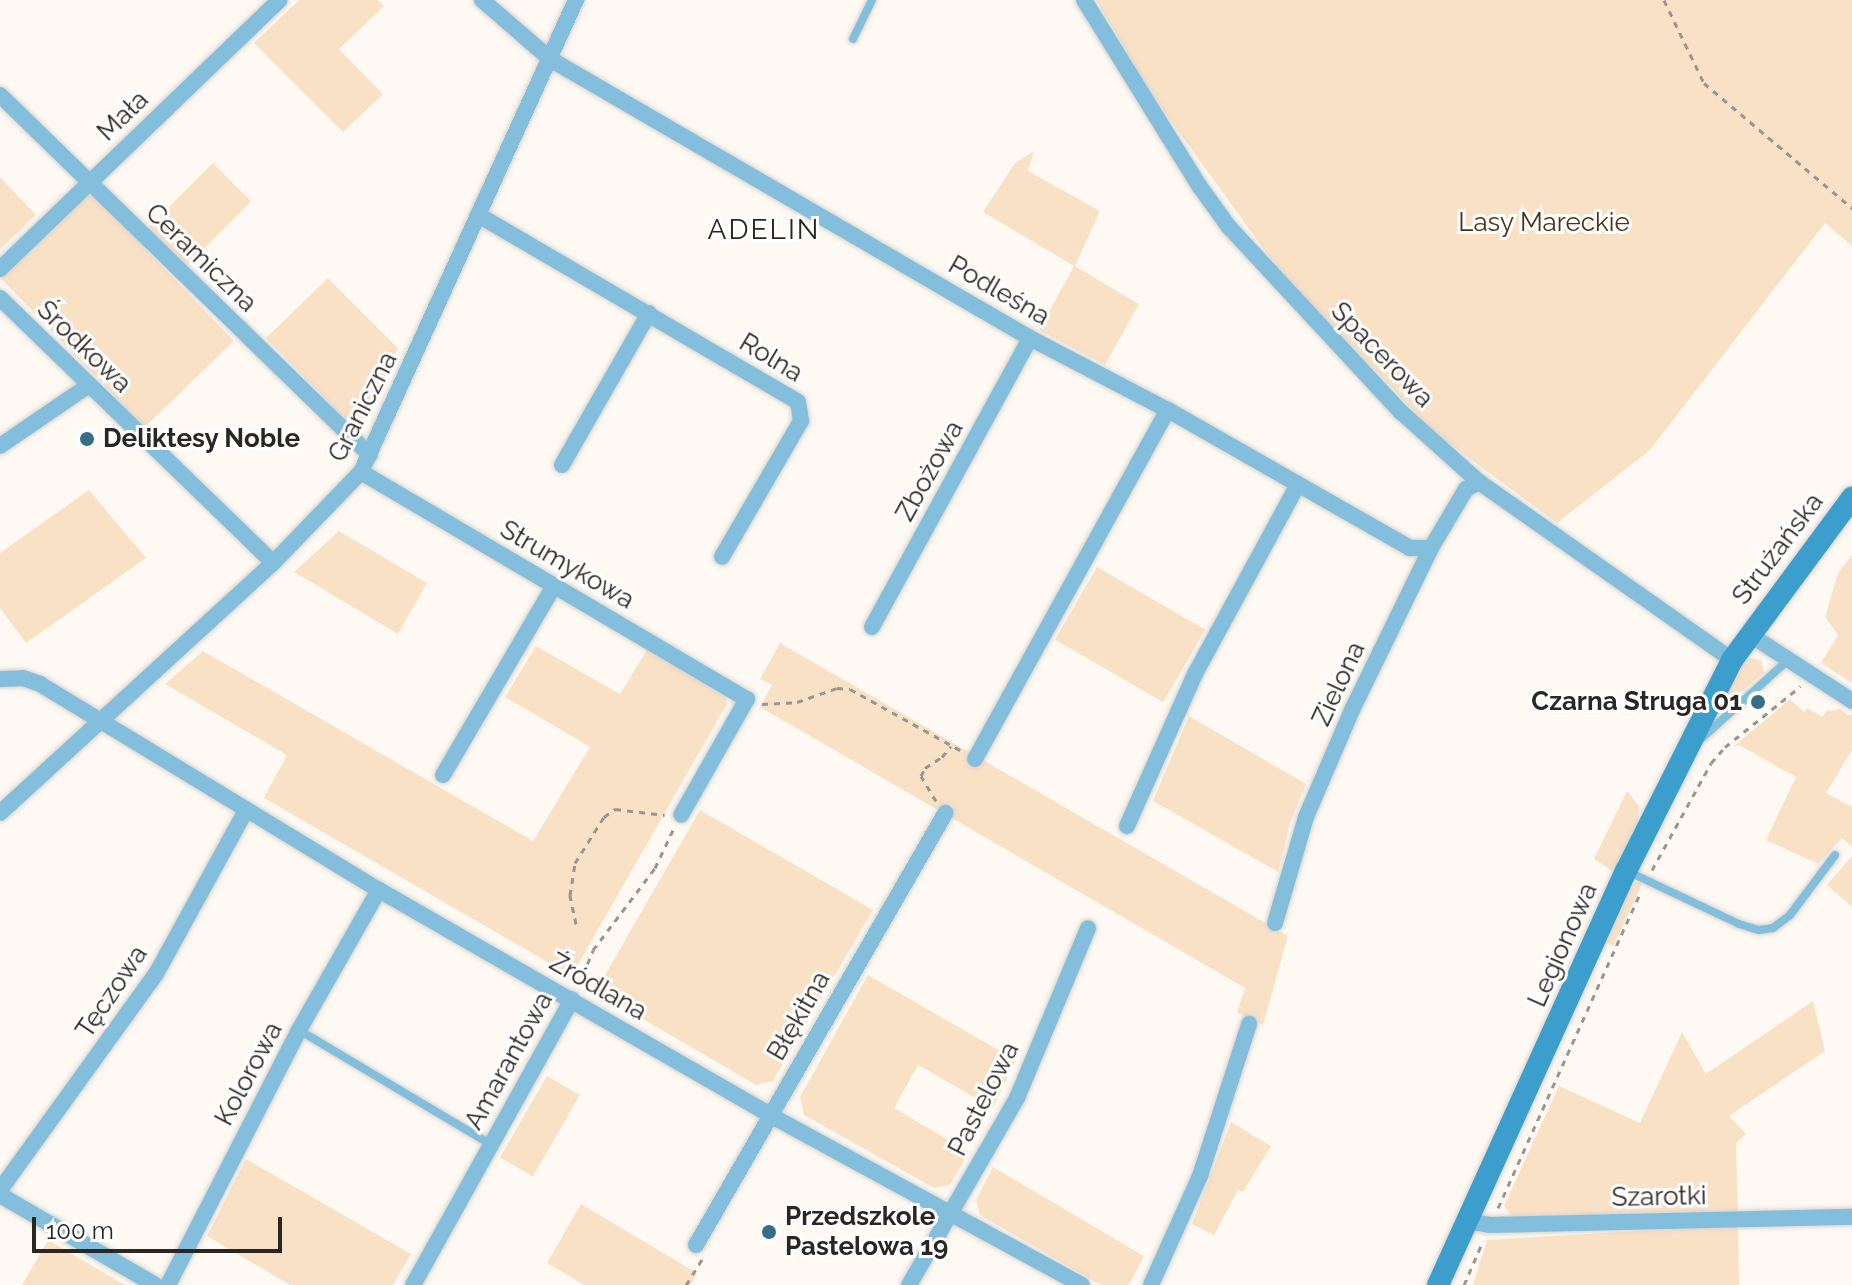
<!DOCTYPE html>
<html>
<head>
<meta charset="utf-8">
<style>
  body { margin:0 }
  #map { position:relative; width:1852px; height:1285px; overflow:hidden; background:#fef9f3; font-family:Raleway,sans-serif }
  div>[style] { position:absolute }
  .green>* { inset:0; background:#f9e1c6; transform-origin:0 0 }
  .path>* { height:3px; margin-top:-1.5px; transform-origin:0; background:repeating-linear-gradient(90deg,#9a9591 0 6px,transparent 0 12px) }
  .roads { filter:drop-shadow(0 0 2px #d8d3ce) drop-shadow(0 0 2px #d8d3ce) }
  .lane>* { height:8px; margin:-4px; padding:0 4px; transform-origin:4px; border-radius:4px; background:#83bedd }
  .street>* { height:16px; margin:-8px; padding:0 8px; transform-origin:8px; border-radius:8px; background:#83bedd }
  .secondary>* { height:22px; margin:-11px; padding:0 11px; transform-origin:11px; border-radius:11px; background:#3b9ecc }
  .dots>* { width:22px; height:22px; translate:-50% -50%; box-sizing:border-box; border:4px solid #fff; border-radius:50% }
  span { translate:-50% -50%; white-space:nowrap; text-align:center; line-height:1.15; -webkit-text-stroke:6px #fff; paint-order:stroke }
  .street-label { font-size:26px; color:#2a2623 }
  .park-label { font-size:26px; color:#4a3316 }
  .poi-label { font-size:26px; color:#2a2623; font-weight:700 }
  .left { translate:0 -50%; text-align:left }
  .right { translate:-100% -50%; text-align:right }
  .neighbourhood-label { font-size:28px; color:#2a2623; letter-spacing:2px }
  .scale { position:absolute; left:32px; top:1217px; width:250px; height:36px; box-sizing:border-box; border:4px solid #2a2623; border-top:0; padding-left:10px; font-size:24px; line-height:28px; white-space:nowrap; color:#2a2623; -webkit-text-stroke:6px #fff; paint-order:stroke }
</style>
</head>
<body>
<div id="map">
  <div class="green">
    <div style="clip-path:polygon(299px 0,378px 0,384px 6px,339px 49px,383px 94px,343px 132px,254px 43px)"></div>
    <div style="clip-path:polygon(1096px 0,1852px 0,1852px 246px,1825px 223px,1650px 450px,1557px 523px,1435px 433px,1279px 270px,1152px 95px)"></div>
    <div style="clip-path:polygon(1034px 151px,1028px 171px,1100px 211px,1075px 266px,1139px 304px,1105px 365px,1039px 330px,1074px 266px,983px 212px,1015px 163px)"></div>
    <div style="left:213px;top:163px;width:54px;height:93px;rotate:45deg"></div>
    <div style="clip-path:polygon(0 177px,36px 215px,0 249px)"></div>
    <div style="left:88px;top:190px;width:210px;height:124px;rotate:46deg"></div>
    <div style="clip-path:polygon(328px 278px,398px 348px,366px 418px,347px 421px,266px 338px)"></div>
    <div style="clip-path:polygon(89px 490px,146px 558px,26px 643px,0 608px,0 553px)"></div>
    <div style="clip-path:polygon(339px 531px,427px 583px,398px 634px,294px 572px)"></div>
    <div style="clip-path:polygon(1852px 555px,1852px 683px,1821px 663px,1838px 635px,1825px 617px,1838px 573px)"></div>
    <div style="left:1097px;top:567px;width:125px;height:84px;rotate:30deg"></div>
    <div style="clip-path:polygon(780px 643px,1288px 936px,1263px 1025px,1237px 1012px,1245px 988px,760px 707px,772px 685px,760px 679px)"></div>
    <div style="clip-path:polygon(536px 646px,620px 694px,648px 648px,724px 692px,727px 704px,576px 968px,561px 970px,264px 798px,287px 755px,165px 684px,203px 651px,533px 841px,590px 747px,505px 697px)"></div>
    <div style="clip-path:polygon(1750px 658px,1761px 660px,1764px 673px,1718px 710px,1740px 665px)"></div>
    <div style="clip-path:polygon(1790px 699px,1804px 712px,1807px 708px,1822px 717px,1827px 711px,1841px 709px,1847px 715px,1852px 715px,1852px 750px,1826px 793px,1852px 807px,1852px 847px,1842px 838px,1818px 864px,1766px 840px,1796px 777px,1739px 745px,1733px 747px)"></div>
    <div style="clip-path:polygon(1189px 716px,1306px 784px,1290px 823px,1278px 872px,1153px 801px)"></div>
    <div style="clip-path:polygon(1627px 791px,1639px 806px,1638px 825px,1614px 872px,1594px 859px)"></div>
    <div style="clip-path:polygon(700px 810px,873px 910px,773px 1081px,756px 1085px,605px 997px,601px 982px)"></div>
    <div style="clip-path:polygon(1852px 856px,1852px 907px,1827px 885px)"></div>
    <div style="clip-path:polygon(1637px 881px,1642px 884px,1613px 947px,1606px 941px,1628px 891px)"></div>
    <div style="clip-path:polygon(868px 975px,1016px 1060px,993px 1108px,918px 1065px,894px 1108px,969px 1152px,950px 1185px,934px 1188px,804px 1115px,800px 1097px)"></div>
    <div style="clip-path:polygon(1813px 1001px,1825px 1051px,1729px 1116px,1746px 1134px,1736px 1143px,1738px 1211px,1512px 1217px,1504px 1206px,1559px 1086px,1640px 1123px,1682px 1032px,1706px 1074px)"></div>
    <div style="left:547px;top:1076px;width:38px;height:94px;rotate:30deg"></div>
    <div style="clip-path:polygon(1231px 1122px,1271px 1146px,1243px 1192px,1238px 1190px,1214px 1235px,1192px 1224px)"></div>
    <div style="clip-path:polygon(246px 1159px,411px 1254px,393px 1285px,290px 1285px,207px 1236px)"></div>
    <div style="clip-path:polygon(993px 1167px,1144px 1256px,1129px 1285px,1101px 1285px,980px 1215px,976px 1200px)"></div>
    <div style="clip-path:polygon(581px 1204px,697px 1273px,691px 1285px,584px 1285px,547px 1263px)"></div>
    <div style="clip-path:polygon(1738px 1225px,1739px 1285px,1473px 1285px,1487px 1240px)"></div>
    <div style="clip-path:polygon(48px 1240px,125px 1285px,22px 1285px)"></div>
  </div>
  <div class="path">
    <div style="left:1664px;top:0;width:92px;rotate:64.3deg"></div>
    <div style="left:1704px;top:83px;width:194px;rotate:40.2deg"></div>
    <div style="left:762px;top:704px;width:35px;rotate:-3deg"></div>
    <div style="left:797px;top:702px;width:42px;rotate:-19.3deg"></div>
    <div style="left:837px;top:688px;width:13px;rotate:4deg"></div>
    <div style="left:850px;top:689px;width:126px;rotate:29deg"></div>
    <div style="left:936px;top:801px;width:29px;rotate:-121deg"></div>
    <div style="left:921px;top:776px;width:9px;rotate:-63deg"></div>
    <div style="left:925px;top:768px;width:20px;rotate:-33deg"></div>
    <div style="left:942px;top:757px;width:14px;rotate:-51deg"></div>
    <div style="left:1652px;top:870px;width:122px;rotate:-61.1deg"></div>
    <div style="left:1711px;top:763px;width:21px;rotate:-49deg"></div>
    <div style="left:1725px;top:747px;width:97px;rotate:-38.8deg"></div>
    <div style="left:576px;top:924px;width:30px;rotate:-102deg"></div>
    <div style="left:570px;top:895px;width:32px;rotate:-81deg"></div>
    <div style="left:575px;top:863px;width:54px;rotate:-57.8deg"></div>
    <div style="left:604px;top:817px;width:14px;rotate:-36deg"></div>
    <div style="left:615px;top:809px;width:50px;rotate:6.8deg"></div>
    <div style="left:578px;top:986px;width:39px;rotate:-67deg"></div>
    <div style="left:593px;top:950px;width:103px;rotate:-52.9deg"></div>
    <div style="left:655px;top:868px;width:42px;rotate:-64.7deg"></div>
    <div style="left:1498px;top:1208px;width:348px;rotate:-65.7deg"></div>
    <div style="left:686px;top:1285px;width:31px;rotate:-58deg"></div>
    <div style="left:1464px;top:1285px;width:48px;rotate:-66.6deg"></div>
  </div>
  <div class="roads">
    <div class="lane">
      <div style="left:853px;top:39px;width:43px;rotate:-64deg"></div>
      <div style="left:1703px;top:737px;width:113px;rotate:-42.1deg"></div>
      <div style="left:1627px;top:871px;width:124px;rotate:25.3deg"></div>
      <div style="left:1739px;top:924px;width:21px;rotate:17deg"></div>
      <div style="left:1759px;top:930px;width:14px;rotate:-8deg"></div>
      <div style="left:1773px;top:928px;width:21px;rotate:-37deg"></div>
      <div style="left:1790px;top:915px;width:75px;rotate:-53.1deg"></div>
      <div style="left:299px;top:1030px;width:222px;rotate:30.8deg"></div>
    </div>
    <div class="street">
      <div style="left:482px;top:0;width:90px;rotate:40.9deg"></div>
      <div style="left:550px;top:59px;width:555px;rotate:30.17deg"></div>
      <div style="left:1030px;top:338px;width:156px;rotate:27.6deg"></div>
      <div style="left:1168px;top:410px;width:279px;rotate:29.7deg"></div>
      <div style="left:1410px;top:548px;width:21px"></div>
      <div style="left:1084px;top:0;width:220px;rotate:58.2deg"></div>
      <div style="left:1200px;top:187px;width:49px;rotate:54.1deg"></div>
      <div style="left:1229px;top:227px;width:253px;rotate:47.1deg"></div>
      <div style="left:1401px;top:412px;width:105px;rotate:41.9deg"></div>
      <div style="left:1479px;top:482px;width:309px;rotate:35.1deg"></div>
      <div style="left:0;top:95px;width:516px;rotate:44.22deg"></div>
      <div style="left:480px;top:216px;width:368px;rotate:30.3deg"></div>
      <div style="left:798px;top:402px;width:19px;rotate:81deg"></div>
      <div style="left:801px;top:421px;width:157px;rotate:120.2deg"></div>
      <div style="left:0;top:269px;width:388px;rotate:-43.9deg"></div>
      <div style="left:0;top:298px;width:380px;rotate:44.1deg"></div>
      <div style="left:0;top:446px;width:108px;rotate:-34.4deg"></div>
      <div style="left:562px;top:465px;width:175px;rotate:-60.2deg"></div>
      <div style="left:361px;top:472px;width:448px;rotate:30.5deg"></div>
      <div style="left:747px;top:699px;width:133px;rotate:119.6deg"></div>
      <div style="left:872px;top:627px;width:329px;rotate:-61.3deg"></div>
      <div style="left:1749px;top:634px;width:123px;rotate:33deg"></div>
      <div style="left:0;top:679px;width:23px;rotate:-2deg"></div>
      <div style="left:23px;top:678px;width:18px;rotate:19deg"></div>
      <div style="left:40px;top:684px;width:397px;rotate:31.3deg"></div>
      <div style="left:379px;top:890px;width:451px;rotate:29.9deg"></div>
      <div style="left:770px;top:1115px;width:355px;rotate:28.6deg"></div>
      <div style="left:975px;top:759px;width:399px;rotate:-61.1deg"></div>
      <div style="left:443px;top:775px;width:219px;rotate:-59.6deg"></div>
      <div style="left:0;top:813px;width:370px;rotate:-42.5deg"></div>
      <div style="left:273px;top:563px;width:127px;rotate:-46deg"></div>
      <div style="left:361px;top:472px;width:519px;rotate:-65.51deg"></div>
      <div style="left:1127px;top:826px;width:167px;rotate:-65.9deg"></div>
      <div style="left:1195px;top:674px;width:216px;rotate:-61.5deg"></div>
      <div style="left:1275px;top:923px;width:110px;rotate:-73.7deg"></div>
      <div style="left:1306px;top:817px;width:119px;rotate:-66.7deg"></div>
      <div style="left:1353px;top:708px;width:178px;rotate:-64deg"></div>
      <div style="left:1431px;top:548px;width:69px;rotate:-59.3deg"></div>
      <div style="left:1466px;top:489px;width:15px;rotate:-28deg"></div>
      <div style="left:0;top:1190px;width:266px;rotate:-54.2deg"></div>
      <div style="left:156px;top:974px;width:187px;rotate:-61.2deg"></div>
      <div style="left:0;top:1195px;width:179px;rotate:30.1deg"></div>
      <div style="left:1467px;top:1221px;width:23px;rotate:10deg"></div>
      <div style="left:1490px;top:1225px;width:362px;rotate:-1.3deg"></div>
      <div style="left:696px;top:1245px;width:499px;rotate:-60deg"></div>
      <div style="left:168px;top:1285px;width:287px;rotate:-62.8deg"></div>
      <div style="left:299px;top:1030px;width:161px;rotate:-60.3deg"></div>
      <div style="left:413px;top:1285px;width:327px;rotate:-60.9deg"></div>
      <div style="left:909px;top:1285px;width:216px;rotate:-60deg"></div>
      <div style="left:1017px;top:1098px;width:184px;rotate:-67.3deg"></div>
      <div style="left:1151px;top:1285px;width:120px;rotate:-65.8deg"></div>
      <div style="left:1200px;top:1176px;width:160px;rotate:-72.1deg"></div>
    </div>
    <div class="secondary">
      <div style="left:1438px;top:1285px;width:455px;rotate:-65.6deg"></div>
      <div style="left:1626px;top:871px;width:236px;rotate:-63.3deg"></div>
      <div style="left:1732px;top:660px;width:202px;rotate:-53.5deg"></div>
    </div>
  </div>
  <div class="dots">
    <div style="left:87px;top:439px;background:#376d89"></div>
    <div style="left:1758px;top:702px;background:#376d89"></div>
    <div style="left:769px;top:1232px;background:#376d89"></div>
  </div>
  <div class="street-label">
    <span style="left:123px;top:116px;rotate:-44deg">Mała</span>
    <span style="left:201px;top:258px;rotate:44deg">Ceramiczna</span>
    <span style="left:999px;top:291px;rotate:30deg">Podleśna</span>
    <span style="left:84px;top:347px;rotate:44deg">Środkowa</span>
    <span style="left:1382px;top:355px;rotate:46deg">Spacerowa</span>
    <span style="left:771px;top:358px;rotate:31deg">Rolna</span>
    <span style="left:363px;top:407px;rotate:-63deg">Graniczna</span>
    <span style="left:930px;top:471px;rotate:-61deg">Zbożowa</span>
    <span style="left:1778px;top:549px;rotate:-53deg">Strużańska</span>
    <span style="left:567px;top:565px;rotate:30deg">Strumykowa</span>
    <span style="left:1339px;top:684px;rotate:-65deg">Zielona</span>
    <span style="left:1563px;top:945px;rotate:-66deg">Legionowa</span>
    <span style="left:598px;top:987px;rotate:30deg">Źródlana</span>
    <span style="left:112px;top:992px;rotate:-56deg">Tęczowa</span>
    <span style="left:799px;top:1016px;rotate:-60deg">Błękitna</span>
    <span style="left:509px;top:1061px;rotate:-61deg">Amarantowa</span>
    <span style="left:249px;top:1074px;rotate:-62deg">Kolorowa</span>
    <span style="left:984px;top:1099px;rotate:-63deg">Pastelowa</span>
    <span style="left:1659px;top:1197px;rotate:-1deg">Szarotki</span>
  </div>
  <div class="park-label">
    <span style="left:1544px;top:223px">Lasy Mareckie</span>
  </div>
  <div class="poi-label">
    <span class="left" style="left:103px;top:439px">Deliktesy Noble</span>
    <span class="right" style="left:1742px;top:702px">Czarna Struga 01</span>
    <span class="left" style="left:785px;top:1232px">Przedszkole<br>Pastelowa 19</span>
  </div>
  <div class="neighbourhood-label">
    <span style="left:764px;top:230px">ADELIN</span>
  </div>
  <div class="scale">100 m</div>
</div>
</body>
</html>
